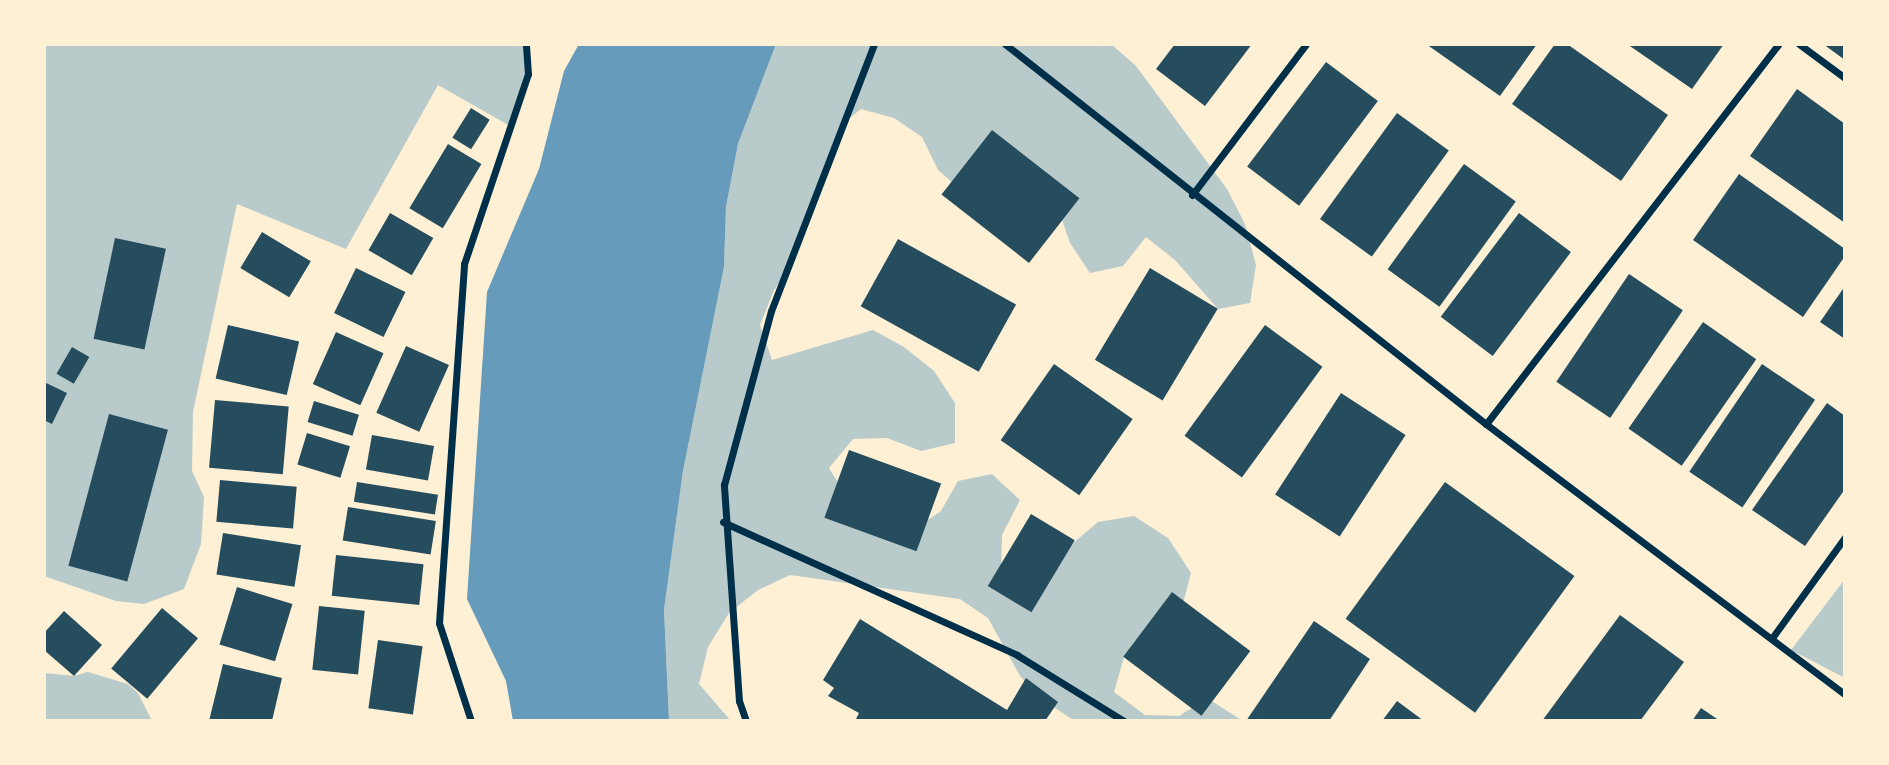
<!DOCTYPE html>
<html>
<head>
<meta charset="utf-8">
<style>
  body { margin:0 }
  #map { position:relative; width:1889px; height:765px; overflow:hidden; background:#fdf0d5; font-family:"Space Grotesk",sans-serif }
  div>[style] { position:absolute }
  .green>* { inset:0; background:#b9caca }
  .water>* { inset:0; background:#669bbc }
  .building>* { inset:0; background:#264d5e; transform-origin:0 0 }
  .minor>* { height:7px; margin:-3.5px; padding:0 3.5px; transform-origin:3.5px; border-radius:3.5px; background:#003049 }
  span { translate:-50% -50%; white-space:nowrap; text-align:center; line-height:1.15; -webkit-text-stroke:7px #fdf0d5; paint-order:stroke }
  .frame { position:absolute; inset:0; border:46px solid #fdf0d5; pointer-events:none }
</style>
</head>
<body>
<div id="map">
  <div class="green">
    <div style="clip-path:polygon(44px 44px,526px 44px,528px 74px,510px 126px,438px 85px,346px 249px,237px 204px,193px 412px,192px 471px,204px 497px,201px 544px,184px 589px,144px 604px,116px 601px,44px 576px)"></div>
    <div style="clip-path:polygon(776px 44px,1111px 44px,1136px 66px,1227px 189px,1245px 224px,1256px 265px,1250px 303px,1218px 309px,1175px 260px,1146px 237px,1123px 266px,1090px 273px,1070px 243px,1059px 211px,962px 191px,938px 170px,922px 137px,894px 118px,861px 109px,840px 126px,795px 259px,774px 290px,760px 325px,772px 360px,873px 330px,904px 347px,934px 371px,955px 403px,955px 443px,921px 451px,887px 438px,853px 439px,829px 468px,849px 500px,913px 530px,941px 511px,958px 481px,992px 474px,1020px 500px,1002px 535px,1001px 574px,1072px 544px,1098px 522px,1134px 516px,1168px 538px,1191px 573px,1181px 611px,1124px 657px,1114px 692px,1145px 715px,1179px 716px,1207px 698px,1243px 721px,1075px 721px,1041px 699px,1020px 676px,988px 618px,960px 599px,790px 575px,758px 590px,729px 613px,708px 647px,699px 684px,731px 721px,669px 721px,664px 610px,683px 471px,724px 267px,726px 207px,738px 144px)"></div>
    <div style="clip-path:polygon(1845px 579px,1845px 678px,1791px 650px)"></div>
    <div style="clip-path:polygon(88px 672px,128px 684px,138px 693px,152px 721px,44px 721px,44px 673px,74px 676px)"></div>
  </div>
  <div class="water">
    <div style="clip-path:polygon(579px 44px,776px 44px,738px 144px,726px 207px,724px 267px,683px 471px,664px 610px,669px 721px,513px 721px,506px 681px,467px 599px,487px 292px,539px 169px,564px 71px)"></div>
  </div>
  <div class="building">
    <div style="clip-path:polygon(1175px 44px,1252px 44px,1205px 106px,1156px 69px)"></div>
    <div style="clip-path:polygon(1426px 44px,1537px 44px,1500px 96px)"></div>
    <div style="clip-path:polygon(1555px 44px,1567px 44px,1668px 115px,1621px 181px,1512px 104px)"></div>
    <div style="clip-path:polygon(1627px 44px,1724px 44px,1692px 89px)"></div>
    <div style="clip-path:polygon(1823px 44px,1845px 44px,1845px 60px)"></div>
    <div style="left:1326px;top:62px;width:65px;height:131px;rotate:37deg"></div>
    <div style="clip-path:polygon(1797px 89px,1845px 124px,1845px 223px,1750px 156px)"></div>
    <div style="left:471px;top:108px;width:22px;height:35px;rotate:32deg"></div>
    <div style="left:1397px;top:113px;width:64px;height:131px;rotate:36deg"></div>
    <div style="left:992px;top:130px;width:111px;height:82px;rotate:38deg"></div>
    <div style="left:448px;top:144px;width:39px;height:75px;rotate:31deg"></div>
    <div style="left:1464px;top:164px;width:64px;height:130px;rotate:36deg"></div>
    <div style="clip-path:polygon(1739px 174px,1845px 249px,1845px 256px,1803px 317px,1693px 240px)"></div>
    <div style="left:390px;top:213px;width:50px;height:43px;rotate:30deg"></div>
    <div style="left:1519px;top:213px;width:65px;height:130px;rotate:37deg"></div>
    <div style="left:262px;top:232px;width:57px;height:42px;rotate:31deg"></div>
    <div style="left:115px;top:238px;width:52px;height:103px;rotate:12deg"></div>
    <div style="left:898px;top:239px;width:135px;height:77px;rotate:29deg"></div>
    <div style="left:356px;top:268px;width:55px;height:50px;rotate:26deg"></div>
    <div style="left:1150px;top:268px;width:79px;height:107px;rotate:31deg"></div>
    <div style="left:1629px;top:274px;width:65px;height:130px;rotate:34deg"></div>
    <div style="clip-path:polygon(1845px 286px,1845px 339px,1820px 322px)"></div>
    <div style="left:1703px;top:322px;width:65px;height:130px;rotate:35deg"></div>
    <div style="left:228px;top:325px;width:73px;height:55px;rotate:13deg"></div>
    <div style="left:1265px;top:325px;width:71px;height:137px;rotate:36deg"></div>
    <div style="left:336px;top:332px;width:52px;height:57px;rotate:24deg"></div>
    <div style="left:406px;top:346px;width:47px;height:73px;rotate:24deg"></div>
    <div style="left:72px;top:347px;width:20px;height:31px;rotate:30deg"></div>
    <div style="left:1054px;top:364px;width:96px;height:93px;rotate:35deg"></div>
    <div style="left:1762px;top:364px;width:64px;height:130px;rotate:34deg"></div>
    <div style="clip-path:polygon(44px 382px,67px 393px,52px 424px,44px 420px)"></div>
    <div style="left:1341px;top:393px;width:77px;height:121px;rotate:33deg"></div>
    <div style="left:215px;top:400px;width:74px;height:68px;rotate:5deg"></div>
    <div style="left:314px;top:401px;width:47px;height:22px;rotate:17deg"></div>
    <div style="clip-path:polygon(1827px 403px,1845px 416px,1845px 489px,1805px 546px,1752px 510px)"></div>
    <div style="left:109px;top:414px;width:61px;height:157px;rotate:15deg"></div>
    <div style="left:307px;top:433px;width:45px;height:33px;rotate:17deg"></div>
    <div style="left:372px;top:435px;width:63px;height:35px;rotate:10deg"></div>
    <div style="left:849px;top:450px;width:98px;height:72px;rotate:20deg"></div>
    <div style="left:220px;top:480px;width:77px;height:42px;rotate:5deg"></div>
    <div style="left:357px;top:482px;width:82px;height:20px;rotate:9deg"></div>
    <div style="left:1445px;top:482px;width:160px;height:169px;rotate:36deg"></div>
    <div style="left:348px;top:507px;width:89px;height:34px;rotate:9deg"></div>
    <div style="left:1031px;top:514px;width:51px;height:84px;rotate:31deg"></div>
    <div style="left:223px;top:533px;width:79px;height:42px;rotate:9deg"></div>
    <div style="left:336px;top:555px;width:88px;height:41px;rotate:6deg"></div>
    <div style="left:237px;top:587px;width:58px;height:60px;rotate:17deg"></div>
    <div style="left:1172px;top:592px;width:98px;height:81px;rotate:37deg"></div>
    <div style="left:319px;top:606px;width:46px;height:64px;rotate:6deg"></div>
    <div style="left:162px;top:608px;width:47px;height:79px;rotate:40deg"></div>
    <div style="clip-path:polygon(64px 611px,102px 645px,74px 676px,44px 650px,44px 633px)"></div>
    <div style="clip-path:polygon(1620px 615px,1684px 662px,1640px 721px,1542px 721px)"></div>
    <div style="clip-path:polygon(860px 619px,1007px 710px,1026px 678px,1058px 702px,1045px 721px,855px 721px,859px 713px,828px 696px,834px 688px,823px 680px)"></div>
    <div style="clip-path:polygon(1314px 621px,1370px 659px,1329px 721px,1246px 721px)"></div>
    <div style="left:378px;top:640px;width:45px;height:69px;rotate:8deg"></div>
    <div style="clip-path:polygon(223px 664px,282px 678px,272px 721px,209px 721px)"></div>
    <div style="clip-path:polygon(1397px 701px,1424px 721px,1382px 721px)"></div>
    <div style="clip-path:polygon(1701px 708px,1720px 721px,1692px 721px)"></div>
  </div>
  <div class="minor">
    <div style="left:1005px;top:44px;width:613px;rotate:38.31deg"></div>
    <div style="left:1486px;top:424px;width:450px;rotate:37deg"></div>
    <div style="left:1799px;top:44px;width:57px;rotate:36.5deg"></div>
    <div style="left:1192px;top:195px;width:189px;rotate:-52.9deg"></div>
    <div style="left:1486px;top:424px;width:480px;rotate:-52.4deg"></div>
    <div style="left:723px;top:522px;width:323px;rotate:24.3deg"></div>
    <div style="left:1017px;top:655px;width:126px;rotate:31.7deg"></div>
    <div style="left:1772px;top:638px;width:125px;rotate:-54.1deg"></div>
    <div style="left:471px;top:721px;width:103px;rotate:-108.1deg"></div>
    <div style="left:439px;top:623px;width:360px;rotate:-86deg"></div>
    <div style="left:464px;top:264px;width:200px;rotate:-71.4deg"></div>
    <div style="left:528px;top:74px;width:30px;rotate:-94deg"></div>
    <div style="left:746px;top:721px;width:21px;rotate:-109deg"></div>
    <div style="left:739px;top:701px;width:217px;rotate:-94deg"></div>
    <div style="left:724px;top:485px;width:180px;rotate:-74.9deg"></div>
    <div style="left:771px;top:311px;width:286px;rotate:-68.9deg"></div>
  </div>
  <div class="frame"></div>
</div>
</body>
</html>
